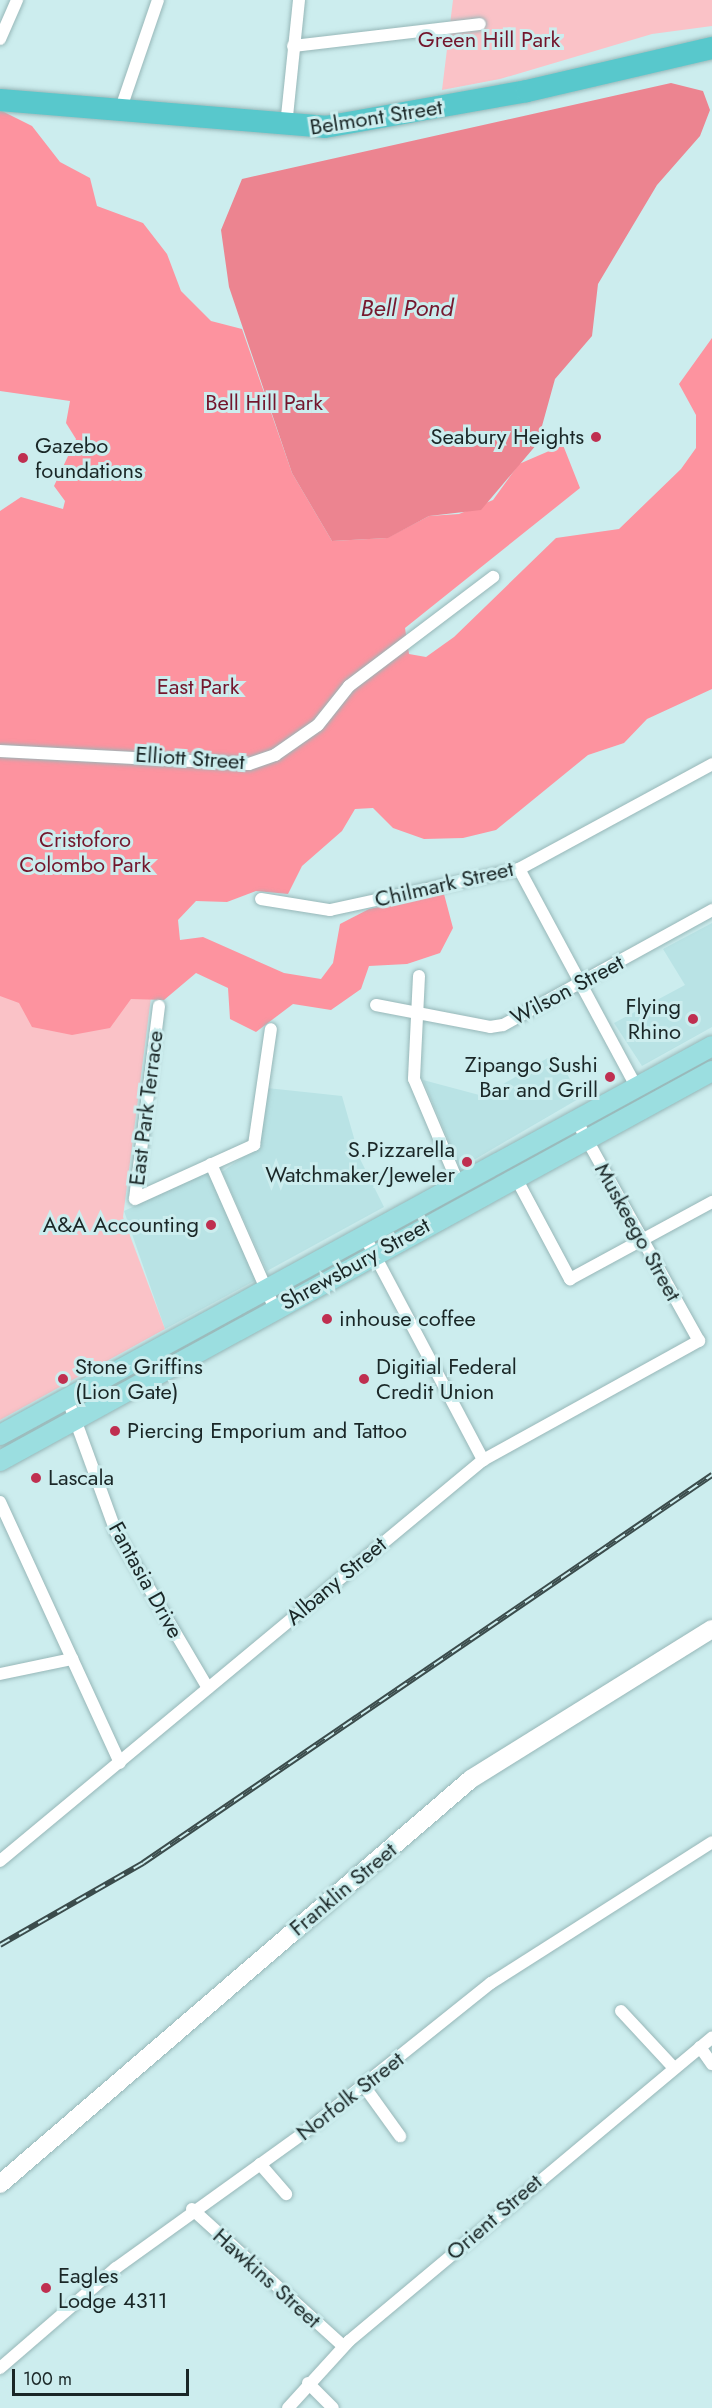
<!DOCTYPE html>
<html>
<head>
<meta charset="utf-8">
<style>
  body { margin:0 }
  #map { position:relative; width:712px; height:2408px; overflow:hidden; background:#ccedee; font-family:Jost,sans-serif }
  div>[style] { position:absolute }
  .built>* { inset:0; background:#b9e3e5 }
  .green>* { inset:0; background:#fac2c7 }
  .forest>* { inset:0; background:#fd939f }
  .water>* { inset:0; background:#ec8490 }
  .roads { filter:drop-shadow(0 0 2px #97b7b8) drop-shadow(0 0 2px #97b7b8) }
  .street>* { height:12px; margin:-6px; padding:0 6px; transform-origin:6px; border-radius:6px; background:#fff }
  .secondary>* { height:18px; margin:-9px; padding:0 9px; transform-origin:9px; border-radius:9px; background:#fff }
  .primary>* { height:20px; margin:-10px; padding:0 10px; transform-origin:10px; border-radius:10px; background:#9bdee0 }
  .highway>* { height:22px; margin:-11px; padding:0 11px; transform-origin:11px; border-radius:11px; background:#58c8cc }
  .rail>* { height:6px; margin-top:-3px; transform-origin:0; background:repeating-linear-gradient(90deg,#ccedee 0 11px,#3b4c4c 0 22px); box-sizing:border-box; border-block:2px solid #3b4c4c }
  .dots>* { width:16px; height:16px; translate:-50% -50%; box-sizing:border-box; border:3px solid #ccedee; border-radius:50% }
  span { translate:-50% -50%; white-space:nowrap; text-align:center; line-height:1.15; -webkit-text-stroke:6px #ccedee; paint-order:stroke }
  .park-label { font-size:22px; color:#73162c }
  .street-label { font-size:22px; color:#1a2727 }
  .poi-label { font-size:22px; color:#1a2727 }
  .right { translate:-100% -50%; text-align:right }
  .left { translate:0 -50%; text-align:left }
  .water-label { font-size:24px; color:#76192f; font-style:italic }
  .scale { position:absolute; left:12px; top:2369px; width:177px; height:27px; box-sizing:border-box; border:3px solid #1a2727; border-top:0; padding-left:8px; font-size:18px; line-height:21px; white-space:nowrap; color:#1a2727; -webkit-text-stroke:4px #ccedee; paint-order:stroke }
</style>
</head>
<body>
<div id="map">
  <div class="built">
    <div style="clip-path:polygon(712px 923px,712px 1027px,642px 1066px,614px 1023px,685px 985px,663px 949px)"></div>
    <div style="clip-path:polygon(556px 1053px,580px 1098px,460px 1168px,423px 1080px,483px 1096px)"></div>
    <div style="clip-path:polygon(267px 1088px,342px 1096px,360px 1159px,384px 1207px,267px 1271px,222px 1172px,254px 1149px)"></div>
    <div style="clip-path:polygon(212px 1170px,256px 1280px,165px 1329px,124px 1211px)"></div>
  </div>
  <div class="green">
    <div style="clip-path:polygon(453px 0,712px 0,712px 26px,652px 34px,500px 79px,442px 90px)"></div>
    <div style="clip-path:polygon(0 761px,156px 958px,123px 1217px,165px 1329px,0 1420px)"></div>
  </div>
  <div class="forest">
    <div style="clip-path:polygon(0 110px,32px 126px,60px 162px,90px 178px,97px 206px,143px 223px,167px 254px,181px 291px,211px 321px,242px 329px,292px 473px,332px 541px,387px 538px,429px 516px,459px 514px,493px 500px,519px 464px,563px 445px,580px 488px,405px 628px,409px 654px,426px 657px,454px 637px,556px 538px,619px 529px,681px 469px,696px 448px,696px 415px,679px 384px,712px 338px,712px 689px,647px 719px,624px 743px,588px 755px,496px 830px,463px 838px,424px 839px,393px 828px,373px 808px,355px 809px,342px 831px,302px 866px,288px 894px,256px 891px,227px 902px,196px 901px,178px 920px,180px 940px,203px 937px,284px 973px,321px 979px,333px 963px,340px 924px,369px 909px,444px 894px,453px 928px,440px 953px,407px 964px,369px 966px,361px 989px,331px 1010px,293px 1004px,256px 1032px,230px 1019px,228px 988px,196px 973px,164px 1000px,131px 999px,110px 1028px,72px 1035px,32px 1027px,19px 1003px,0 996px,0 511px,21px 497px,63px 509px,65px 501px,54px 486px,76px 439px,66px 423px,70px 401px,0 391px)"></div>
  </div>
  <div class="water">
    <div style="clip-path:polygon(671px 83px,703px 91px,710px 110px,700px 136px,657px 185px,598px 284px,592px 336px,555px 379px,537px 444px,481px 510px,429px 516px,388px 538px,332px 541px,292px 473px,229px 287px,221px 230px,242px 179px)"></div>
  </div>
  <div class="roads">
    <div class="street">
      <div style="left:0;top:39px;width:43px;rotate:-66.4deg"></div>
      <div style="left:293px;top:46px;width:188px;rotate:-6.7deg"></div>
      <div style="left:121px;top:108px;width:114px;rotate:-71.1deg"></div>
      <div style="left:286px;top:126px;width:127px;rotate:-84.1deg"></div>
      <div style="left:0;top:751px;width:249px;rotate:3deg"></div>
      <div style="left:249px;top:764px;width:28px;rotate:-19deg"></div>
      <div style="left:275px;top:755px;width:52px;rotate:-34.9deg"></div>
      <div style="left:318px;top:725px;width:50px;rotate:-51.5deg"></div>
      <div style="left:349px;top:686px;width:181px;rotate:-37.1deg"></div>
      <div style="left:519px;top:869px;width:249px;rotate:61.7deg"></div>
      <div style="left:261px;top:899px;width:70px;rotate:9.1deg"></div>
      <div style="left:330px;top:910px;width:193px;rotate:-12.2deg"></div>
      <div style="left:519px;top:869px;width:220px;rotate:-28.5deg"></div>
      <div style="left:419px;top:976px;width:103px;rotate:92.8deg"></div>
      <div style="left:414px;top:1079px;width:115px;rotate:67deg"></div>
      <div style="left:376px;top:1005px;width:116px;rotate:10.9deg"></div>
      <div style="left:490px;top:1027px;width:13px;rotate:-9deg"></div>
      <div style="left:503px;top:1025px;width:239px;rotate:-28.8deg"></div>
      <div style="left:159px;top:1006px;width:194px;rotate:97.1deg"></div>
      <div style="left:135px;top:1199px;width:131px;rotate:-24.4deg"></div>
      <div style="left:254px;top:1145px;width:117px;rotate:-81.7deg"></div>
      <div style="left:211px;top:1164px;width:158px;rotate:66.2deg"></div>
      <div style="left:516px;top:1178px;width:115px;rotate:61.9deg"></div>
      <div style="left:570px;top:1279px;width:162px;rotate:-28.5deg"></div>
      <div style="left:364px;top:1235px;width:255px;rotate:62.1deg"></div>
      <div style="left:68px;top:1400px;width:140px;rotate:70deg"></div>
      <div style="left:116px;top:1532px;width:181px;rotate:59.5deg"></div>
      <div style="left:0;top:1502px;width:287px;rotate:65.3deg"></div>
      <div style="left:0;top:1674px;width:74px;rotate:-11.8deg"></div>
      <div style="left:0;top:1861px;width:628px;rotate:-39.7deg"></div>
      <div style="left:483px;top:1460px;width:247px;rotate:-28.9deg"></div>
      <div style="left:699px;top:1341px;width:251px;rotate:-119.1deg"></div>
      <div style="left:621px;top:2011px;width:78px;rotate:47.1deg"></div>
      <div style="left:700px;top:2047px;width:21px;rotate:55deg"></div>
      <div style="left:364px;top:2086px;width:62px;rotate:54.2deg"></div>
      <div style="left:260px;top:2164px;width:40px;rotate:49deg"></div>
      <div style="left:192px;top:2209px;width:204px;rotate:42.2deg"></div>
      <div style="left:0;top:2368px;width:153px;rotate:-40.8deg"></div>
      <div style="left:116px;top:2268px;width:228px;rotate:-35.7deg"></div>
      <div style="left:301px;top:2135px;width:243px;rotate:-38.7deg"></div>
      <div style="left:491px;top:1983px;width:262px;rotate:-32.5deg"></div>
      <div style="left:308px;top:2383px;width:35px;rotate:45deg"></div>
      <div style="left:288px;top:2408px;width:91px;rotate:-47.7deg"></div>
      <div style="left:349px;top:2341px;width:473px;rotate:-39.9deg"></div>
    </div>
    <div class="secondary">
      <div style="left:0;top:2184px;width:621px;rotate:-40.69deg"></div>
      <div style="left:471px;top:1779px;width:284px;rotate:-31.9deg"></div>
    </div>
    <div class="primary">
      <div style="left:0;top:1435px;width:811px;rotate:-28.65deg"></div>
      <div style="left:0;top:1461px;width:812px;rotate:-28.71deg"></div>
    </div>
    <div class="highway">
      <div style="left:0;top:100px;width:326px;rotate:4.7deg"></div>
      <div style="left:325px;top:127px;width:205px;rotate:-10.1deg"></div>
      <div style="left:527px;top:91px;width:190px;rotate:-13.1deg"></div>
    </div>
  </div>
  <div class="rail">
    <div style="left:0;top:1945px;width:165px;rotate:-29.8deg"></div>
    <div style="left:143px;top:1863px;width:689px;rotate:-34.29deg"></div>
  </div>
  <div class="dots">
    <div style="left:596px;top:437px;background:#bf2f50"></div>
    <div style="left:23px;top:458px;background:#bf2f50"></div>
    <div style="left:693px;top:1019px;background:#bf2f50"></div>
    <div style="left:610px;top:1077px;background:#bf2f50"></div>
    <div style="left:467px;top:1162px;background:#bf2f50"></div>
    <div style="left:211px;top:1225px;background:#bf2f50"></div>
    <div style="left:327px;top:1319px;background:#bf2f50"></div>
    <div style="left:63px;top:1379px;background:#bf2f50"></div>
    <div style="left:364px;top:1379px;background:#bf2f50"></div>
    <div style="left:115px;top:1431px;background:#bf2f50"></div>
    <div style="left:36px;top:1478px;background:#bf2f50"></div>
    <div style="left:46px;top:2288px;background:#bf2f50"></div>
  </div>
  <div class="park-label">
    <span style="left:489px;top:40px">Green Hill Park</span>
    <span style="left:264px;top:403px">Bell Hill Park</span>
    <span style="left:198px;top:687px">East Park</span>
    <span style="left:85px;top:852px">Cristoforo<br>Colombo Park</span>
  </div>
  <div class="street-label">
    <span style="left:376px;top:117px;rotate:-9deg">Belmont Street</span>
    <span style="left:190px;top:758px;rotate:4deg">Elliott Street</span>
    <span style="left:444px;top:884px;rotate:-13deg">Chilmark Street</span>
    <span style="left:567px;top:990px;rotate:-28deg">Wilson Street</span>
    <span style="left:146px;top:1108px;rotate:-83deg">East Park Terrace</span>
    <span style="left:638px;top:1232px;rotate:61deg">Muskeego Street</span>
    <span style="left:355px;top:1264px;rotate:-29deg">Shrewsbury Street</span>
    <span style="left:146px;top:1580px;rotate:61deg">Fantasia Drive</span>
    <span style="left:336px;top:1581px;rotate:-40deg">Albany Street</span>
    <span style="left:343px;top:1889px;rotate:-40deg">Franklin Street</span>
    <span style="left:350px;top:2096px;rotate:-38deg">Norfolk Street</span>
    <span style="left:494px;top:2217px;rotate:-41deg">Orient Street</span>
    <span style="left:267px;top:2278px;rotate:42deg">Hawkins Street</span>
  </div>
  <div class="poi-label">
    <span class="right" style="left:584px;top:437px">Seabury Heights</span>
    <span class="left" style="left:35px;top:458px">Gazebo<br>foundations</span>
    <span class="right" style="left:681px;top:1019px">Flying<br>Rhino</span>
    <span class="right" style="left:598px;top:1077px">Zipango Sushi<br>Bar and Grill</span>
    <span class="right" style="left:455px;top:1162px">S.Pizzarella<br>Watchmaker/Jeweler</span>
    <span class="right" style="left:199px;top:1225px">A&amp;A Accounting</span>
    <span class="left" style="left:339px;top:1319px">inhouse coffee</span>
    <span class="left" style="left:75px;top:1379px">Stone Griffins<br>(Lion Gate)</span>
    <span class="left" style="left:376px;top:1379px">Digitial Federal<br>Credit Union</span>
    <span class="left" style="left:127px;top:1431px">Piercing Emporium and Tattoo</span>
    <span class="left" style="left:48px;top:1478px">Lascala</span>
    <span class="left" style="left:58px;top:2288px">Eagles<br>Lodge 4311</span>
  </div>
  <div class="water-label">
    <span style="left:407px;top:308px">Bell Pond</span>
  </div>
  <div class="scale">100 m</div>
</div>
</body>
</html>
